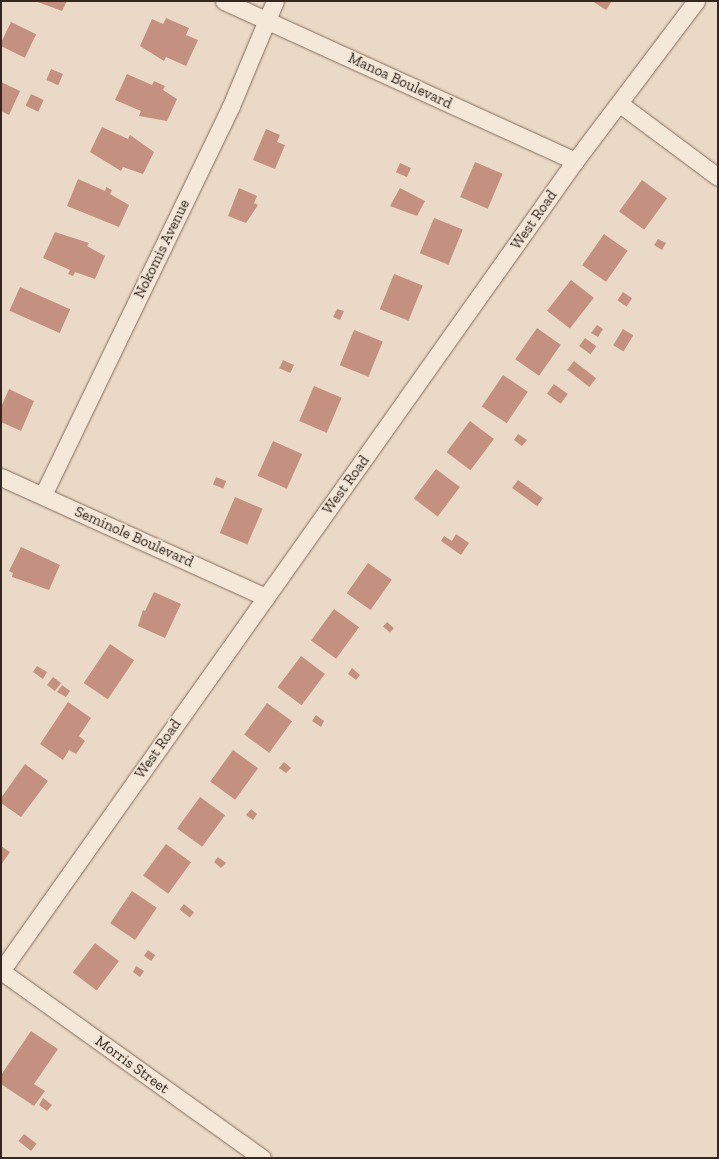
<!DOCTYPE html>
<html>
<head>
<meta charset="utf-8">
<style>
  body { margin:0 }
  #map { position:relative; width:719px; height:1159px; overflow:hidden; background:#ead9c6; font-family:"Zilla Slab",serif }
  div>[style] { position:absolute }
  .building>* { inset:0; background:#c49180; transform-origin:0 0 }
  .roads { filter:drop-shadow(0 0 1px #836b5e) drop-shadow(0 0 1px #836b5e) }
  .minor>* { height:17px; margin:-8.5px; padding:0 8.5px; transform-origin:8.5px; border-radius:8.5px; background:#f5e8d9 }
  span { translate:-50% -50%; white-space:nowrap; text-align:center; line-height:1.15; -webkit-text-stroke:3.5px #f2e5d5; paint-order:stroke }
  .street-label { font-size:15px; color:#352720 }
  .frame { position:absolute; inset:0; border:2px solid #352720; pointer-events:none }
</style>
</head>
<body>
<div id="map">
  <div class="building">
    <div style="clip-path:polygon(35px 1px,67px 1px,62px 11px)"></div>
    <div style="clip-path:polygon(592px 1px,612px 1px,606px 10px)"></div>
    <div style="clip-path:polygon(166px 18px,189px 28px,186px 35px,198px 40px,186px 66px,166px 57px,164px 61px,140px 46px,152px 19px,163px 24px)"></div>
    <div style="left:11px;top:22px;width:28px;height:26px;rotate:26deg"></div>
    <div style="left:51px;top:69px;width:13px;height:12px;rotate:23deg"></div>
    <div style="clip-path:polygon(127px 74px,152px 85px,154px 81px,165px 86px,163px 90px,177px 99px,167px 121px,139px 116px,141px 111px,115px 100px)"></div>
    <div style="clip-path:polygon(1px 82px,20px 91px,9px 115px,1px 111px)"></div>
    <div style="left:31px;top:94px;width:14px;height:13px;rotate:25deg"></div>
    <div style="clip-path:polygon(102px 127px,128px 139px,130px 135px,154px 152px,143px 174px,123px 167px,121px 171px,90px 152px)"></div>
    <div style="clip-path:polygon(266px 129px,280px 135px,277px 142px,285px 145px,275px 169px,253px 160px)"></div>
    <div style="left:475px;top:162px;width:30px;height:38px;rotate:23deg"></div>
    <div style="left:400px;top:163px;width:12px;height:10px;rotate:24deg"></div>
    <div style="clip-path:polygon(78px 179px,105px 191px,106px 187px,112px 190px,110px 194px,129px 205px,119px 227px,67px 206px)"></div>
    <div style="left:642px;top:180px;width:31px;height:39px;rotate:36deg"></div>
    <div style="clip-path:polygon(239px 188px,257px 196px,254px 203px,258px 205px,246px 223px,228px 216px)"></div>
    <div style="clip-path:polygon(400px 188px,425px 201px,417px 216px,390px 206px)"></div>
    <div style="left:434px;top:218px;width:31px;height:38px;rotate:22deg"></div>
    <div style="clip-path:polygon(55px 232px,89px 243px,87px 246px,105px 256px,95px 279px,75px 272px,73px 276px,68px 274px,70px 270px,43px 258px)"></div>
    <div style="left:604px;top:234px;width:29px;height:38px;rotate:35deg"></div>
    <div style="clip-path:polygon(658px 239px,666px 243px,662px 250px,654px 245px)"></div>
    <div style="left:394px;top:274px;width:31px;height:38px;rotate:22deg"></div>
    <div style="left:571px;top:280px;width:29px;height:39px;rotate:38deg"></div>
    <div style="left:20px;top:287px;width:55px;height:26px;rotate:24deg"></div>
    <div style="left:623px;top:292px;width:11px;height:10px;rotate:34deg"></div>
    <div style="clip-path:polygon(337px 309px,344px 311px,340px 320px,333px 317px)"></div>
    <div style="clip-path:polygon(597px 325px,603px 329px,598px 337px,591px 333px)"></div>
    <div style="left:537px;top:328px;width:29px;height:38px;rotate:35deg"></div>
    <div style="left:623px;top:329px;width:12px;height:19px;rotate:31deg"></div>
    <div style="left:354px;top:330px;width:31px;height:38px;rotate:22deg"></div>
    <div style="left:585px;top:338px;width:14px;height:10px;rotate:36deg"></div>
    <div style="left:283px;top:360px;width:12px;height:9px;rotate:24deg"></div>
    <div style="left:574px;top:361px;width:28px;height:11px;rotate:38deg"></div>
    <div style="left:503px;top:375px;width:30px;height:38px;rotate:34deg"></div>
    <div style="left:554px;top:384px;width:17px;height:12px;rotate:36deg"></div>
    <div style="left:314px;top:386px;width:30px;height:38px;rotate:23deg"></div>
    <div style="clip-path:polygon(9px 389px,34px 401px,21px 431px,1px 422px,1px 407px)"></div>
    <div style="left:470px;top:421px;width:30px;height:39px;rotate:37deg"></div>
    <div style="clip-path:polygon(518px 434px,527px 440px,522px 446px,514px 440px)"></div>
    <div style="left:273px;top:441px;width:32px;height:38px;rotate:24deg"></div>
    <div style="left:436px;top:469px;width:30px;height:37px;rotate:37deg"></div>
    <div style="left:216px;top:477px;width:11px;height:8px;rotate:22deg"></div>
    <div style="left:518px;top:480px;width:31px;height:10px;rotate:36deg"></div>
    <div style="left:235px;top:497px;width:30px;height:39px;rotate:23deg"></div>
    <div style="clip-path:polygon(456px 534px,469px 543px,461px 555px,441px 541px,444px 536px,452px 541px)"></div>
    <div style="clip-path:polygon(21px 547px,60px 565px,49px 590px,12px 577px,13px 573px,9px 571px)"></div>
    <div style="left:368px;top:563px;width:29px;height:37px;rotate:35deg"></div>
    <div style="clip-path:polygon(154px 592px,181px 604px,165px 638px,138px 626px,143px 610px,145px 611px)"></div>
    <div style="left:334px;top:609px;width:31px;height:39px;rotate:36deg"></div>
    <div style="left:387px;top:622px;width:9px;height:6px;rotate:41deg"></div>
    <div style="left:110px;top:644px;width:29px;height:47px;rotate:34deg"></div>
    <div style="left:301px;top:656px;width:30px;height:39px;rotate:37deg"></div>
    <div style="clip-path:polygon(37px 666px,47px 672px,43px 679px,33px 672px)"></div>
    <div style="clip-path:polygon(352px 668px,360px 675px,356px 680px,348px 674px)"></div>
    <div style="left:53px;top:677px;width:10px;height:10px;rotate:37deg"></div>
    <div style="clip-path:polygon(62px 685px,70px 691px,66px 697px,57px 692px)"></div>
    <div style="clip-path:polygon(68px 702px,91px 718px,79px 736px,85px 741px,76px 754px,69px 750px,63px 760px,40px 744px)"></div>
    <div style="left:267px;top:703px;width:31px;height:39px;rotate:36deg"></div>
    <div style="clip-path:polygon(316px 715px,324px 721px,321px 727px,312px 721px)"></div>
    <div style="left:233px;top:750px;width:31px;height:39px;rotate:36deg"></div>
    <div style="clip-path:polygon(284px 762px,291px 768px,286px 773px,279px 768px)"></div>
    <div style="clip-path:polygon(25px 764px,48px 781px,21px 817px,1px 803px,1px 798px)"></div>
    <div style="left:200px;top:797px;width:31px;height:39px;rotate:36deg"></div>
    <div style="clip-path:polygon(251px 809px,257px 814px,253px 820px,246px 815px)"></div>
    <div style="left:166px;top:844px;width:31px;height:39px;rotate:36deg"></div>
    <div style="clip-path:polygon(1px 846px,10px 852px,1px 865px)"></div>
    <div style="clip-path:polygon(218px 857px,226px 863px,221px 868px,214px 862px)"></div>
    <div style="left:132px;top:891px;width:30px;height:39px;rotate:34deg"></div>
    <div style="left:184px;top:904px;width:13px;height:7px;rotate:39deg"></div>
    <div style="left:95px;top:943px;width:30px;height:37px;rotate:37deg"></div>
    <div style="left:148px;top:950px;width:9px;height:7px;rotate:36deg"></div>
    <div style="clip-path:polygon(136px 966px,144px 971px,140px 977px,133px 972px)"></div>
    <div style="clip-path:polygon(31px 1031px,58px 1049px,34px 1084px,45px 1091px,34px 1106px,1px 1084px,1px 1075px)"></div>
    <div style="clip-path:polygon(43px 1098px,52px 1105px,47px 1111px,39px 1105px)"></div>
    <div style="left:24px;top:1134px;width:16px;height:9px;rotate:38deg"></div>
  </div>
  <div class="roads">
    <div class="minor">
      <div style="left:224px;top:1px;width:386px;rotate:24.5deg"></div>
      <div style="left:620px;top:104px;width:122px;rotate:36.7deg"></div>
      <div style="left:1px;top:477px;width:291px;rotate:24.4deg"></div>
      <div style="left:43px;top:495px;width:432px;rotate:-64.2deg"></div>
      <div style="left:231px;top:106px;width:114px;rotate:-67.3deg"></div>
      <div style="left:1px;top:971px;width:993px;rotate:-54.68deg"></div>
      <div style="left:575px;top:161px;width:201px;rotate:-52.9deg"></div>
      <div style="left:1px;top:971px;width:321px;rotate:35.6deg"></div>
    </div>
  </div>
  <div class="street-label">
    <span style="left:400px;top:81px;rotate:25deg">Manoa Boulevard</span>
    <span style="left:534px;top:220px;rotate:-55deg">West Road</span>
    <span style="left:162px;top:249px;rotate:-64deg">Nokomis Avenue</span>
    <span style="left:346px;top:485px;rotate:-54deg">West Road</span>
    <span style="left:134px;top:537px;rotate:24deg">Seminole Boulevard</span>
    <span style="left:158px;top:749px;rotate:-55deg">West Road</span>
    <span style="left:132px;top:1065px;rotate:36deg">Morris Street</span>
  </div>
  <div class="frame"></div>
</div>
</body>
</html>
